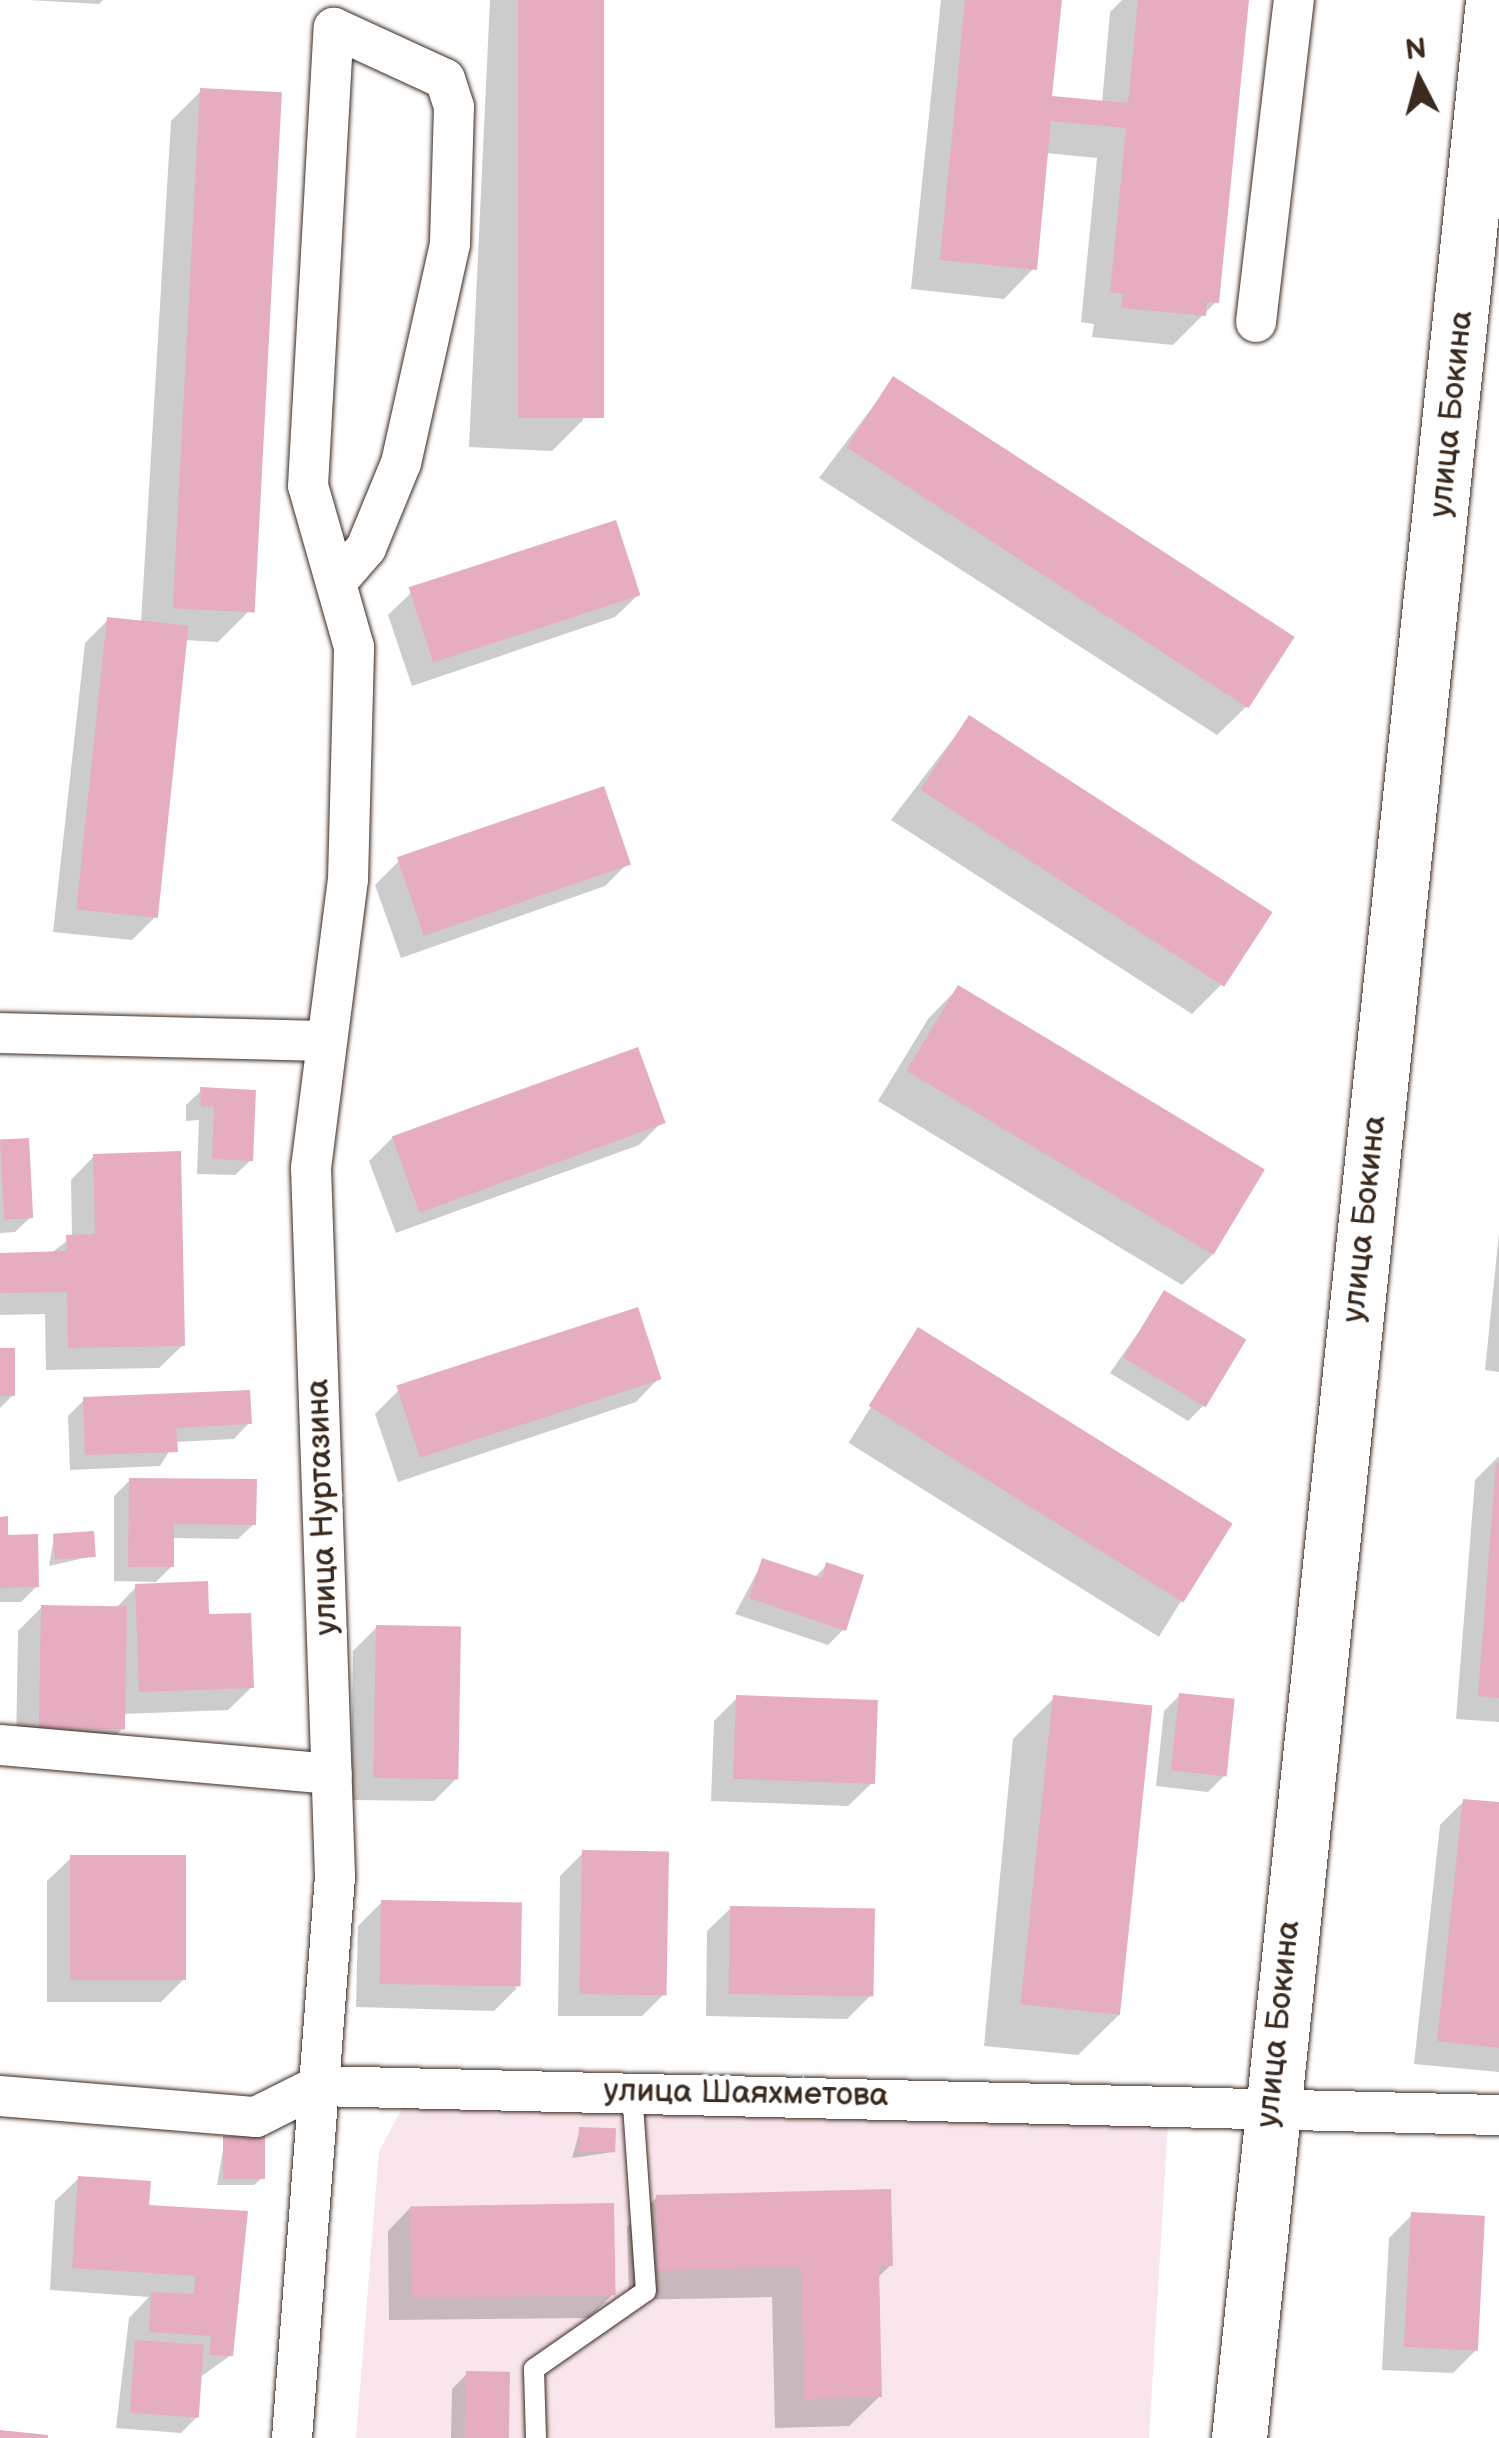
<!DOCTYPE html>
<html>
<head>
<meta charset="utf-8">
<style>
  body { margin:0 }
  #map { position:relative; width:1499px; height:2438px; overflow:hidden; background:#fff; font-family:"Balsamiq Sans",sans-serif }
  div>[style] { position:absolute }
  .built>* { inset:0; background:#f8e6ec }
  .shadow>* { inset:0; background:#0003; transform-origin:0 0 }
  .building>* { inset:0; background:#e6adc0; transform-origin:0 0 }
  .roads { filter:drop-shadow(0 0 2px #3b2a1e) drop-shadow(0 0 2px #3b2a1e) }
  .lane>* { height:20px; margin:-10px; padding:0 10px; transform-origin:10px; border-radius:10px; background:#fff }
  .street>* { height:40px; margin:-20px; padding:0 20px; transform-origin:20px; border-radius:20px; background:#fff }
  .secondary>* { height:55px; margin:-27.5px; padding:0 27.5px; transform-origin:27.5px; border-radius:27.5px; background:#fff }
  span { translate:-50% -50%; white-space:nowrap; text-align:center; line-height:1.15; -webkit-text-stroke:10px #fff; paint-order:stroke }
  .street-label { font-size:32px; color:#3b2a1e }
  .north { position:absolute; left:1369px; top:30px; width:100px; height:100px; -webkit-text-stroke:8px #fff; paint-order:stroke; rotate:354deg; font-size:28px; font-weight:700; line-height:40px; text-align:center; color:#3b2a1e }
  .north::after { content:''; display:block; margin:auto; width:35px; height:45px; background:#3b2a1e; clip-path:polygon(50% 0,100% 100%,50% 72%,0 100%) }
</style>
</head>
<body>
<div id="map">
  <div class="built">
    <div style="clip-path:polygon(403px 2107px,1168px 2123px,1149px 2438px,356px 2438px,379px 2151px)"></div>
  </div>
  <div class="shadow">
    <div style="clip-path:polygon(29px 0,103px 0,99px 4px)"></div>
    <div style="clip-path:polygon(490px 0,602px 0,583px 420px,552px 451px,469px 447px)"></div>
    <div style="clip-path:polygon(941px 0,1059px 0,1049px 98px,1102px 103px,1110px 12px,1122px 0,1247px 0,1217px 301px,1173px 345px,1092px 337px,1094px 324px,1081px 322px,1097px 158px,1046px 153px,1034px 268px,1004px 299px,911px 289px)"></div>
    <div style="clip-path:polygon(201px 91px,248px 612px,218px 642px,185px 640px,155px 917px,132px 940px,53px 932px,85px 643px,108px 620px,141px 623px,171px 121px)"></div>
    <div style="clip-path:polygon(893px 380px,1248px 705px,1217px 735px,819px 478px)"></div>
    <div style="clip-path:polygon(412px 592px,639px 594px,615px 617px,412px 686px,388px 615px)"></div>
    <div style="clip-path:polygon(969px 718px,1222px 984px,1192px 1014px,891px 820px)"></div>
    <div style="clip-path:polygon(399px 861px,628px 863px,605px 886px,401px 958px,375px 885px)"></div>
    <div style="clip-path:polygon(958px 988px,1212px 1255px,1182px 1285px,878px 1101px,928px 1019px)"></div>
    <div style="clip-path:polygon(202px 1090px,253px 1092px,251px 1160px,235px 1175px,197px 1174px,199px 1120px,186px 1121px,186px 1105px)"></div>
    <div style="clip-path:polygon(662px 1122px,639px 1145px,396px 1233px,369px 1161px,393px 1137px)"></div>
    <div style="clip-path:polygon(0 1142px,31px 1217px,15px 1232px,0 1233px)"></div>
    <div style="clip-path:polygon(94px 1156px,183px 1345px,159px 1368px,46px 1370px,45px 1314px,0 1315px,0 1256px,50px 1254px,72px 1237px,71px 1180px)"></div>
    <div style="clip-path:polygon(1499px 1233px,1499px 1372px,1485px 1370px)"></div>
    <div style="clip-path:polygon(1165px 1294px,1203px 1406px,1188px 1421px,1110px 1373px)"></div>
    <div style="left:919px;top:1330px;width:366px;height:133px;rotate:32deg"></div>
    <div style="clip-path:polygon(0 1350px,13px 1395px,0 1408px)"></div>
    <div style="clip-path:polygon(659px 1378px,636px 1402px,398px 1482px,375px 1414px,399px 1390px)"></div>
    <div style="clip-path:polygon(84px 1400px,249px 1423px,234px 1439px,175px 1442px,160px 1466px,70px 1470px,68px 1416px)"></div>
    <div style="clip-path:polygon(1498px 1457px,1499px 1457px,1499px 1722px,1456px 1719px,1475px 1480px)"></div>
    <div style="clip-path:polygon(130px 1480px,254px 1524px,238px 1539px,172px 1538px,172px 1566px,156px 1582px,114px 1581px,114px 1496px)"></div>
    <div style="clip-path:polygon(0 1519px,37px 1586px,21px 1602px,0 1602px)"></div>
    <div style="clip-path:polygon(54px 1537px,93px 1556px,49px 1566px)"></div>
    <div style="clip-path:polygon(763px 1561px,814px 1578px,827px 1565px,844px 1629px,828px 1645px,735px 1614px)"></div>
    <div style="clip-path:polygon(136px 1587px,207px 1617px,252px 1687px,228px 1710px,122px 1714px,122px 1729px,98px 1753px,16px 1751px,18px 1631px,42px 1607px,115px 1609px)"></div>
    <div style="clip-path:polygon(377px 1627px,457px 1778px,434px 1801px,351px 1800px,353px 1651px)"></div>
    <div style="clip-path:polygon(1180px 1695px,1224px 1776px,1208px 1792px,1156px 1786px,1164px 1711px)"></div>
    <div style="clip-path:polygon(737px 1698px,872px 1783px,848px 1806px,711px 1801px,714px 1721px)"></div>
    <div style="clip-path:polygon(1054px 1698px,1120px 2014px,1078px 2055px,984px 2046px,1013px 1739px)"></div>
    <div style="clip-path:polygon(1464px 1801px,1499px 1805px,1499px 2072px,1414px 2064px,1440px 1825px)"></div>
    <div style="clip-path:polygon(583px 1853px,665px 1993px,642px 2016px,558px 2016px,560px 1876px)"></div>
    <div style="clip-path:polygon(71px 1858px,184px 1979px,161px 2002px,47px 2002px,47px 1881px)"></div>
    <div style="clip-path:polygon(382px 1902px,517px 1988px,494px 2011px,356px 2007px,358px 1926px)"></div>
    <div style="clip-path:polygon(731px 1908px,871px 1995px,847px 2019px,706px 2016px,707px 1931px)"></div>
    <div style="clip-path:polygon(580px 2130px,613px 2152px,572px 2158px)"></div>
    <div style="clip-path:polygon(225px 2138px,262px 2178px,254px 2185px,217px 2185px)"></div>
    <div style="clip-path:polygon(79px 2178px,146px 2207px,246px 2214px,231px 2355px,199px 2378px,197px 2417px,181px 2433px,116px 2428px,129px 2318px,149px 2297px,50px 2290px,55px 2201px)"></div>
    <div style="clip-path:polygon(657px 2197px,891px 2265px,876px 2279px,880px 2396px,849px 2426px,775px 2428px,772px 2297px,629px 2300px,627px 2227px)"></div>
    <div style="clip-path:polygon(411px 2207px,613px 2294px,589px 2318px,389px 2320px,388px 2231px)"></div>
    <div style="clip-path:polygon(1412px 2215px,1476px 2350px,1453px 2373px,1382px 2370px,1389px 2238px)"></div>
    <div style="clip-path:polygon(467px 2374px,507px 2438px,451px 2438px,452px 2389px)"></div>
  </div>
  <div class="building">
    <div style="left:518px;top:0;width:86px;height:418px"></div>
    <div style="clip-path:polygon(965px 0,1062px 0,1052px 96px,1128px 103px,1138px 0,1249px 0,1219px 303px,1207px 302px,1206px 316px,1121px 308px,1123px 294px,1110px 292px,1126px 128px,1051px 121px,1037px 270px,940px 260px)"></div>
    <div style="left:200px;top:88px;width:82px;height:521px;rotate:3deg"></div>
    <div style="left:893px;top:376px;width:479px;height:85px;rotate:33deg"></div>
    <div style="left:616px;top:520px;width:79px;height:218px;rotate:72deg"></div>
    <div style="left:107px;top:617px;width:82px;height:294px;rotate:6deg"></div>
    <div style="left:969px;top:715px;width:362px;height:89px;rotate:33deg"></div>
    <div style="left:604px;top:786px;width:83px;height:219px;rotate:71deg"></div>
    <div style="left:958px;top:985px;width:358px;height:100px;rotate:31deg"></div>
    <div style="left:638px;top:1047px;width:81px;height:262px;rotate:70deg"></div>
    <div style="clip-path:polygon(200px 1087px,256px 1090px,253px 1161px,212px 1159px,214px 1106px,201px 1107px)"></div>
    <div style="left:29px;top:1138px;width:80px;height:29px;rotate:87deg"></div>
    <div style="clip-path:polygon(181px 1151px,185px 1346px,68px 1348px,67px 1292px,0 1293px,0 1253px,67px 1251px,66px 1235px,95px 1234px,93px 1154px)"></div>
    <div style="left:1164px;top:1290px;width:96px;height:79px;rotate:31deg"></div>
    <div style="left:638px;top:1307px;width:76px;height:254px;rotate:72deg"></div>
    <div style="left:918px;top:1327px;width:371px;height:93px;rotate:32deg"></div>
    <div style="left:0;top:1348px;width:15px;height:48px"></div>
    <div style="clip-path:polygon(250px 1390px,252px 1424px,176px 1428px,178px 1452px,85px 1455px,83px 1397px)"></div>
    <div style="clip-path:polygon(1496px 1463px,1499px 1463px,1499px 1698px,1478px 1696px)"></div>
    <div style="clip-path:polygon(129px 1478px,257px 1479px,256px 1525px,174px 1524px,174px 1567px,128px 1567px)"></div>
    <div style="clip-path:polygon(8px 1516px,8px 1535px,38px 1534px,39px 1587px,0 1588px,0 1517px)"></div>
    <div style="left:94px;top:1531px;width:26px;height:41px;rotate:86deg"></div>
    <div style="clip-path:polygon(762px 1558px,822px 1578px,826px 1562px,864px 1575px,846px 1631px,749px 1598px)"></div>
    <div style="clip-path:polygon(208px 1581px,209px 1614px,251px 1613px,254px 1688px,139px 1692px,135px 1584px)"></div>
    <div style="left:41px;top:1605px;width:86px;height:123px;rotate:1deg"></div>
    <div style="left:376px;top:1625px;width:85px;height:153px;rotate:1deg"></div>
    <div style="left:1179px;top:1693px;width:56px;height:78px;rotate:6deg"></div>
    <div style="left:736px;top:1695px;width:142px;height:84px;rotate:2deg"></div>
    <div style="left:1053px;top:1695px;width:100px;height:311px;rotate:6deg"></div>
    <div style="clip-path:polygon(1463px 1799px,1499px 1802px,1499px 2048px,1437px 2041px)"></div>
    <div style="left:582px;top:1850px;width:87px;height:144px;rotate:1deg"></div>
    <div style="left:186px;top:1855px;width:125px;height:116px;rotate:90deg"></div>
    <div style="left:381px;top:1900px;width:141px;height:84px;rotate:1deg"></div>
    <div style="left:730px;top:1906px;width:145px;height:88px;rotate:1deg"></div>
    <div style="left:579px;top:2127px;width:37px;height:24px;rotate:2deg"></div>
    <div style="left:223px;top:2136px;width:42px;height:43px"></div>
    <div style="clip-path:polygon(78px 2176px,151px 2181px,149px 2205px,248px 2211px,233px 2356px,209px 2355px,211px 2336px,149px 2332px,151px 2292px,194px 2294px,195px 2276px,72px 2268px)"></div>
    <div style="clip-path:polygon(891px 2189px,893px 2266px,879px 2266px,882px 2397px,804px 2399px,801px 2267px,658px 2271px,656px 2195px)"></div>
    <div style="left:614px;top:2203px;width:92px;height:204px;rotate:89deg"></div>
    <div style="left:1411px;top:2212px;width:74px;height:135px;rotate:3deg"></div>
    <div style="left:135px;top:2340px;width:69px;height:73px;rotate:4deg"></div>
    <div style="left:466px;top:2371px;width:44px;height:67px;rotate:1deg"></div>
    <div style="clip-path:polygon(0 2430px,48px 2435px,48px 2438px,0 2438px)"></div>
  </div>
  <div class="roads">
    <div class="lane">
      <div style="left:536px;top:2438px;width:69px;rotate:-91.7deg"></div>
      <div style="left:534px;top:2369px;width:136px;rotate:-34.9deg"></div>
      <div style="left:646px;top:2291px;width:199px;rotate:-94deg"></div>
    </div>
    <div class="street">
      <div style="left:1256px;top:322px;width:324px;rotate:-83.3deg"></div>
      <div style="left:0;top:1033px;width:325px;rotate:1.4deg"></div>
      <div style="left:0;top:1745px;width:333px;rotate:5deg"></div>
      <div style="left:0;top:2096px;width:257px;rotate:4.7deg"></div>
      <div style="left:256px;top:2117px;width:69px;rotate:-26.6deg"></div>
      <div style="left:318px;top:2086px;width:1181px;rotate:1.41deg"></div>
      <div style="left:292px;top:2438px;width:564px;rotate:-85.62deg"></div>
      <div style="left:335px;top:1876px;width:708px;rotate:-91.94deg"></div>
      <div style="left:311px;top:1168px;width:290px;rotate:-82.7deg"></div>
      <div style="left:348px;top:880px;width:233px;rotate:-88.5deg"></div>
      <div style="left:354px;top:647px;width:167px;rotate:-105.9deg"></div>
      <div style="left:308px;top:486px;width:459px;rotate:-86.8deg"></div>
      <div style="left:334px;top:28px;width:122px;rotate:24.7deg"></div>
      <div style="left:445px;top:79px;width:29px;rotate:72deg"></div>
      <div style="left:454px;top:107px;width:137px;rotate:91.7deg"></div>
      <div style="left:450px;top:244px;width:224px;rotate:102.6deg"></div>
      <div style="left:401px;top:463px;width:92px;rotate:112.4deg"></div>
      <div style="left:366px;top:548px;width:38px;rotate:131deg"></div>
    </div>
    <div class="secondary">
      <div style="left:1239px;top:2438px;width:2451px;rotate:-84.05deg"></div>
    </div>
  </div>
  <div class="street-label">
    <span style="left:1452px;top:414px;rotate:-84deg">улица Бокина</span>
    <span style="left:1365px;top:1219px;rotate:-84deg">улица Бокина</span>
    <span style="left:323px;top:1507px;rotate:-92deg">улица Нуртазина</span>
    <span style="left:1279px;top:2024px;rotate:-84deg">улица Бокина</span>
    <span style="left:746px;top:2094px;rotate:1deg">улица Шаяхметова</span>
  </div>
  <div class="north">N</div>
</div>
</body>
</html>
